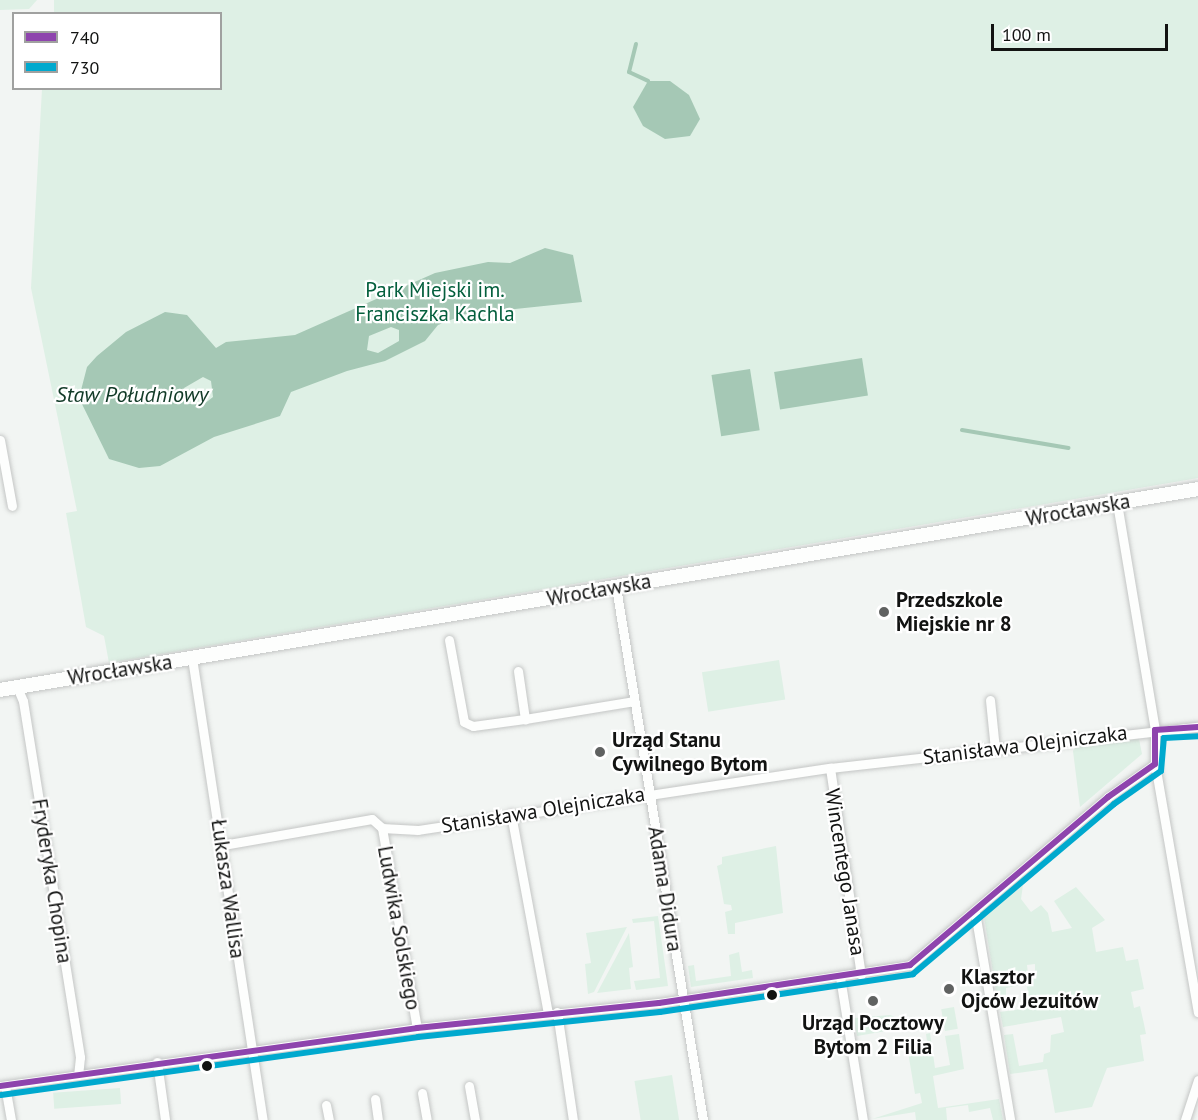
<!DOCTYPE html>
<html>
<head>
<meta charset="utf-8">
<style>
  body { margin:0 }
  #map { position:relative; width:1198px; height:1120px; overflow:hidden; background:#f2f5f3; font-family:"PT Sans",sans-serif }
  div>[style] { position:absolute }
  .green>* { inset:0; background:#def0e5; transform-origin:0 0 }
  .water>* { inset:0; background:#a5c8b5; transform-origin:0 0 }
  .stream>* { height:4px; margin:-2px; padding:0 2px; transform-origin:2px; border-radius:2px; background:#a5c8b5 }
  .roads { filter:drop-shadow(0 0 2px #c4c6c5) drop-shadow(0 0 2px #c4c6c5) }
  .minor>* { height:9px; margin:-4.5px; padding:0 4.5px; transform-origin:4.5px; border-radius:4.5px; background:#fdfefd }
  .secondary>* { height:14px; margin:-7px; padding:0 7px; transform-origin:7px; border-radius:7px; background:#fdfefd }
  .bus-1>* { height:6px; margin:-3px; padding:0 3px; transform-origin:3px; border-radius:3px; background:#8e44ad }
  .bus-2>* { height:6px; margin:-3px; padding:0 3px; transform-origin:3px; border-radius:3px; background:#00a9ce }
  .dots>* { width:16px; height:16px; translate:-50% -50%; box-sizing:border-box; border:3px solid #fff; border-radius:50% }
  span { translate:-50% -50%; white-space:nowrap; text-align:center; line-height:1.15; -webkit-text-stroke:4.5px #fff; paint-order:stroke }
  .park-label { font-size:21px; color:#045f3d }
  .street-label { font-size:21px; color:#121312 }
  .poi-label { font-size:21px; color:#121312; font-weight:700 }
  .left { translate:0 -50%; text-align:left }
  .water-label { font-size:22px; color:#113a27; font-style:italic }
  .legend { position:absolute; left:12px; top:12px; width:210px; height:78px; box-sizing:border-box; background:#fff; border:2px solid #a0a1a0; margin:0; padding:8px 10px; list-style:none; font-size:18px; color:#121312 }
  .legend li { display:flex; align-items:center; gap:12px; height:30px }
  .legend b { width:30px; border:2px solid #a0a1a0 }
  .scale { position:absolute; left:991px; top:24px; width:177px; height:27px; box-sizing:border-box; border:3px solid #121312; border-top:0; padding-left:8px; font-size:18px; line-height:21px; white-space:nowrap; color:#121312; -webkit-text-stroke:4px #fff; paint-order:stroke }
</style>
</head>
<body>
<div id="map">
  <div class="green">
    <div style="clip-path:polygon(0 0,37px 0,29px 9px,0 10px)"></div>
    <div style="clip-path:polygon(54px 0,1198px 0,1198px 478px,109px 663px,104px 636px,86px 627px,66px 513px,77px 511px,31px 288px,42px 89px,220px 88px,220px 14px,54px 13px)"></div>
    <div style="left:779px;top:660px;width:40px;height:78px;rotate:81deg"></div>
    <div style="clip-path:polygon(1139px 739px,1142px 754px,1080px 807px,1073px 751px,1076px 746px)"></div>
    <div style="clip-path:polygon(776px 846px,783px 913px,735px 923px,735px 934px,728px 934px,725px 912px,732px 910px,731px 905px,724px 904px,717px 866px,722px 864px,722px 857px)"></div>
    <div style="clip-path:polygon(1023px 885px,1021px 899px,1031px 912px,1041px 905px,1048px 913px,1052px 932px,1072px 928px,1054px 901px,1076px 887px,1105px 920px,1092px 928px,1096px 952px,1123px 947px,1126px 961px,1138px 959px,1144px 989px,1131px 992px,1134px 1008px,1140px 1006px,1144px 1024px,1146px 1034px,1140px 1035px,1144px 1061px,1107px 1068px,1092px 1107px,1055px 1113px,1047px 1069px,1010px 1074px,1004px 1035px,1013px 1034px,1019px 1066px,1043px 1062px,1044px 1054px,1050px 1052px,1051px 1035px,1064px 1032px,1061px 1017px,1003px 1027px,1000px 1012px,1029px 1008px,1028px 991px,1026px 984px,1006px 988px,1006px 1001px,998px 1002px,995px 986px,1035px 979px,1035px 964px,1027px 965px,1028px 974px,994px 979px,984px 917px)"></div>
    <div style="clip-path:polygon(658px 916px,668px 986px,636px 990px,634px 981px,660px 978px,654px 921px,633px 923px,632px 919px)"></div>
    <div style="clip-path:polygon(627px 927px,594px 992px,588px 994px,585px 964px,591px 963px,586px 933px)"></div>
    <div style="clip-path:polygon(629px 933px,633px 967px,629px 968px,631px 989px,597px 993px)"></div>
    <div style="clip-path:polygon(739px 952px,742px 972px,752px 970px,753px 978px,691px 987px,688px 966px,694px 965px,696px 981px,731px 976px,729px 955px)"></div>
    <div style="left:954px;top:1007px;width:22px;height:13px;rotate:80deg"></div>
    <div style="clip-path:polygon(890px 1015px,895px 1017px,898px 1029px,857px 1036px,854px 1018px)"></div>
    <div style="clip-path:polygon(930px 1033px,935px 1068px,950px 1065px,945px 1036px,959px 1034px,964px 1069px,933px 1076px,938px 1108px,999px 1099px,1003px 1120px,993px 1120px,990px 1108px,969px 1112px,968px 1105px,946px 1108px,947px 1120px,916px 1120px,915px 1112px,872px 1119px,922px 1103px,920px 1093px,915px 1094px,907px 1046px,927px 1041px,926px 1034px)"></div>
    <div style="left:672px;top:1075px;width:46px;height:38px;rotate:81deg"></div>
    <div style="left:120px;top:1088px;width:16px;height:67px;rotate:86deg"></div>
  </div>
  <div class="water">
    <div style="clip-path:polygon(648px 81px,670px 81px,689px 95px,700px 119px,690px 136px,665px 139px,643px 126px,633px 107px)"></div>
    <div style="clip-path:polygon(evenodd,545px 248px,573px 255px,582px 302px,466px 314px,438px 325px,425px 341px,385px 361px,347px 371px,291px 392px,280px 416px,214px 437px,160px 466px,139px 468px,109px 459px,79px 398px,87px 367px,97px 356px,126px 332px,165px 312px,187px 315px,216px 348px,226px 342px,295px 335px,435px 273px,488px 262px,510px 263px,545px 248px,391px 327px,399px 330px,399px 341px,378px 353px,367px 350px,369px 336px,391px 327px,545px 248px,203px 377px,211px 381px,213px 397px,204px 404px,189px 404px,184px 388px,203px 377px)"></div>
    <div style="left:862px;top:358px;width:38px;height:89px;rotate:81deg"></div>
    <div style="left:750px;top:369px;width:62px;height:39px;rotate:81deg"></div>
  </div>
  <div class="stream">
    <div style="left:636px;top:44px;width:29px;rotate:104deg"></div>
    <div style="left:629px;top:72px;width:21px;rotate:25deg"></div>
    <div style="left:962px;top:430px;width:108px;rotate:9.6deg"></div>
  </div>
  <div class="roads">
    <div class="minor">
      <div style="left:0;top:440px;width:67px;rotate:79.7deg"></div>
      <div style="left:1117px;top:503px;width:230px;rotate:80.5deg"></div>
      <div style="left:1155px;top:730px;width:34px;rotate:90deg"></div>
      <div style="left:1155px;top:764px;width:252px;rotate:80.2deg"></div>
      <div style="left:616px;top:587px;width:540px;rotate:80.73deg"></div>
      <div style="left:449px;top:640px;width:83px;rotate:79.6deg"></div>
      <div style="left:464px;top:722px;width:10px;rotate:24deg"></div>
      <div style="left:473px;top:726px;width:52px;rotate:-7.7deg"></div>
      <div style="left:192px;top:658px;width:467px;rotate:81.3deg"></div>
      <div style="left:518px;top:671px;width:49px;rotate:81.7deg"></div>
      <div style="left:525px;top:719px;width:111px;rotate:-9.3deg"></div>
      <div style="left:17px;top:687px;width:15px;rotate:67deg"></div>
      <div style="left:23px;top:701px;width:361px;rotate:80.9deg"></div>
      <div style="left:80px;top:1057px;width:18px;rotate:96deg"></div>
      <div style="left:990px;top:700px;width:49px;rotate:84.2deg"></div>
      <div style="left:830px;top:768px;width:209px;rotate:81.5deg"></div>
      <div style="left:511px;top:814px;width:202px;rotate:79.5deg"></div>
      <div style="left:382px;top:828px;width:203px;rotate:80.1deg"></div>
      <div style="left:223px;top:845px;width:151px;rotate:-9.9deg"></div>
      <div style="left:372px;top:819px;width:13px;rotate:42deg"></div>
      <div style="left:382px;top:828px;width:36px;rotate:3deg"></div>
      <div style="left:418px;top:830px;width:417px;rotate:-8.6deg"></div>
      <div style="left:830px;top:768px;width:370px;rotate:-6.4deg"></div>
      <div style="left:975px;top:912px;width:211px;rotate:80.4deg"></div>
      <div style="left:840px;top:977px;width:145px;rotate:80.9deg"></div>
      <div style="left:557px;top:1012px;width:109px;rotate:81.6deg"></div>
      <div style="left:157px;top:1062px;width:59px;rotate:82.1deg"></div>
      <div style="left:0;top:1086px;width:421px;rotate:-7.9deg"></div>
      <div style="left:417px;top:1028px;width:243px;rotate:-5.9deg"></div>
      <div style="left:659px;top:1003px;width:254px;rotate:-8.6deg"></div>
      <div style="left:910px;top:965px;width:260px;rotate:-40.3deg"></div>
      <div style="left:1108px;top:797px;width:57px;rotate:-35.1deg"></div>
      <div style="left:5px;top:1086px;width:35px;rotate:80deg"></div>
      <div style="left:469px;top:1086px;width:35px;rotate:80deg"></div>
      <div style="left:422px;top:1093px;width:27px;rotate:80deg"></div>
      <div style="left:375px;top:1099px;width:21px;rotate:82deg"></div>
      <div style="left:326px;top:1105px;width:15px;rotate:79deg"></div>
      <div style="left:1185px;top:1120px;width:42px;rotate:-72deg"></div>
    </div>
    <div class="secondary">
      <div style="left:0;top:690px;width:1215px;rotate:-9.52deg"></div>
    </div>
  </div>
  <div class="bus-1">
    <div style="left:0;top:1086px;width:421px;rotate:-7.9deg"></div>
    <div style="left:417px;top:1028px;width:243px;rotate:-5.9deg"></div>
    <div style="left:659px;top:1003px;width:254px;rotate:-8.6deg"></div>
    <div style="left:910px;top:965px;width:260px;rotate:-40.3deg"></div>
    <div style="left:1108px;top:797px;width:57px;rotate:-35.1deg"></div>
    <div style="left:1155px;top:764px;width:34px;rotate:-90deg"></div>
    <div style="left:1155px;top:730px;width:43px;rotate:-4deg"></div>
  </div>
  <div class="bus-2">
    <div style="left:1px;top:1095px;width:421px;rotate:-7.9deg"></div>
    <div style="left:418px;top:1037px;width:243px;rotate:-5.9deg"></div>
    <div style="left:660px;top:1012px;width:256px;rotate:-8.5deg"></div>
    <div style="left:913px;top:974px;width:263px;rotate:-40.2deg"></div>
    <div style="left:1114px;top:804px;width:57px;rotate:-35.1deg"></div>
    <div style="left:1161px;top:771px;width:33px;rotate:-85deg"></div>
    <div style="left:1164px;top:738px;width:34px;rotate:-3deg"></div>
  </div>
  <div class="dots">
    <div style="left:884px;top:612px;background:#606261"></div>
    <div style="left:600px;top:752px;background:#606261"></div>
    <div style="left:949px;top:989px;background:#606261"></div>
    <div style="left:772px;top:995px;background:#121312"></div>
    <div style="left:873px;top:1001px;background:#606261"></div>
    <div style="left:207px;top:1066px;background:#121312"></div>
  </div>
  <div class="park-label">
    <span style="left:435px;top:302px">Park Miejski im.<br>Franciszka Kachla</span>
  </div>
  <div class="street-label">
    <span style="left:1078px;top:510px;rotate:-10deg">Wrocławska</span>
    <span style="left:599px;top:590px;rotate:-10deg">Wrocławska</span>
    <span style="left:120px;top:670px;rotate:-9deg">Wrocławska</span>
    <span style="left:1025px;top:745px;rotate:-7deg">Stanisława Olejniczaka</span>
    <span style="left:543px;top:810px;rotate:-9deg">Stanisława Olejniczaka</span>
    <span style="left:845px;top:872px;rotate:81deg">Wincentego Janasa</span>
    <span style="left:52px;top:881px;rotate:81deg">Fryderyka Chopina</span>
    <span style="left:228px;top:889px;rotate:82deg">Łukasza Wallisa</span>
    <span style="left:665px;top:889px;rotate:81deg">Adama Didura</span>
    <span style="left:399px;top:928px;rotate:80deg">Ludwika Solskiego</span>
  </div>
  <div class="poi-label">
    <span class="left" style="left:896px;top:612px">Przedszkole<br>Miejskie nr 8</span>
    <span class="left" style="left:612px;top:752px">Urząd Stanu<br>Cywilnego Bytom</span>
    <span class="left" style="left:961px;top:989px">Klasztor<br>Ojców Jezuitów</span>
    <span style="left:873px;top:1035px">Urząd Pocztowy<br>Bytom 2 Filia</span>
  </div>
  <div class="water-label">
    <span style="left:132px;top:395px">Staw Południowy</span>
  </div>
  <ul class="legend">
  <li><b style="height:8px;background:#8e44ad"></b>740</li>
  <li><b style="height:8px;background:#00a9ce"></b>730</li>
  </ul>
  <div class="scale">100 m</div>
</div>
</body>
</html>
